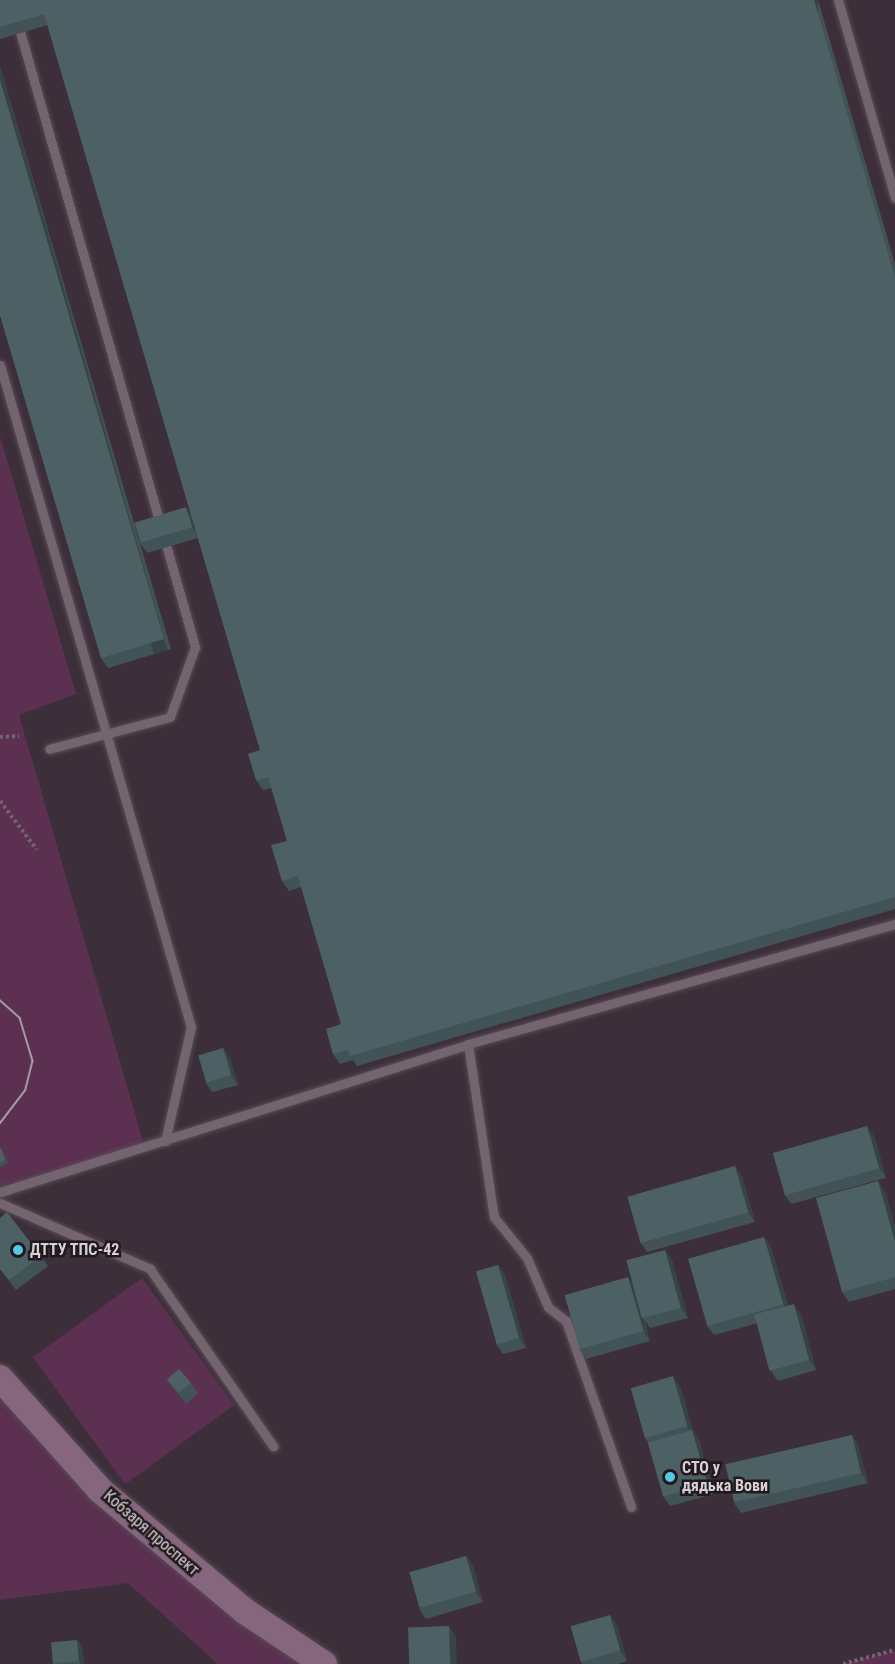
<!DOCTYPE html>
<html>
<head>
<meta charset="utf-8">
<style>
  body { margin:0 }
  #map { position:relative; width:895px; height:1664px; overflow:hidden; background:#3d2f39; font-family:"Roboto Condensed",sans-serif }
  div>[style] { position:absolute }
  .green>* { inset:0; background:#5c3051; transform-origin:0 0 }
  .path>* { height:4px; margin-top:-2px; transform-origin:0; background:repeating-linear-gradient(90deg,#71656d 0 3px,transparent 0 6px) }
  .roads { filter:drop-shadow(0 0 2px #564b53) drop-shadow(0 0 2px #564b53) }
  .service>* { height:9px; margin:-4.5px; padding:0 4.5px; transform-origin:4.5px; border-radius:4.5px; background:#74646f }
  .secondary>* { height:26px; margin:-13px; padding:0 13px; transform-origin:13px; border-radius:13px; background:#85667d }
  .tram>* { height:1.5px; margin:-0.75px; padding:0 0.75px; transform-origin:0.75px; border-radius:0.75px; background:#a49aa1 }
  .wall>* { inset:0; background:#425357 }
  .shaded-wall>* { inset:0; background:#364447; transform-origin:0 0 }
  .building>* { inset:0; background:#4d6165; transform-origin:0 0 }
  .dots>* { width:16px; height:16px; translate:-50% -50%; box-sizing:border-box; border:3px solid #20191e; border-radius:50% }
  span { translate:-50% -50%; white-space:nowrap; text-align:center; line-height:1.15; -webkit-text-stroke:5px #20191e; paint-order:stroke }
  .poi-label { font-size:16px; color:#d8cfd5; font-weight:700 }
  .left { translate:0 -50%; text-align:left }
  .street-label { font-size:16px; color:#d8cfd5 }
</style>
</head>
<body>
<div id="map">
  <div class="green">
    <div style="clip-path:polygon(0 436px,76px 694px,19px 715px,145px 1148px,0 1192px)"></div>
    <div style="left:142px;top:1278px;width:157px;height:135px;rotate:54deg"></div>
    <div style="clip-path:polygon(0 1378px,100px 1490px,324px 1664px,218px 1664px,128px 1583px,0 1600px)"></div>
    <div style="clip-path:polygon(895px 1650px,895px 1664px,843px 1664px)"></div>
  </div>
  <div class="path">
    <div style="left:0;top:737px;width:19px;rotate:-3deg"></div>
    <div style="left:0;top:801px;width:61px;rotate:52.9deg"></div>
    <div style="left:843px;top:1664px;width:54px;rotate:-15.1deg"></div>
  </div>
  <div class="roads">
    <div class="service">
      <div style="left:11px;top:0;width:673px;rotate:74.12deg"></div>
      <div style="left:195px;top:647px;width:74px;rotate:109.7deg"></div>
      <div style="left:170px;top:717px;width:125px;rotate:165.2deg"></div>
      <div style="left:838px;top:0;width:206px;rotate:73.9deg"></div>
      <div style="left:0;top:365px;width:689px;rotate:73.91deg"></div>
      <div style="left:191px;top:1027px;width:117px;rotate:102.8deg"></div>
      <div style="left:468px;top:1044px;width:175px;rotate:81.5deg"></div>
      <div style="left:494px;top:1217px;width:53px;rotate:51.2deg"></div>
      <div style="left:527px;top:1258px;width:53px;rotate:66.8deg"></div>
      <div style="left:548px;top:1307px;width:23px;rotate:38deg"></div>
      <div style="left:566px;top:1321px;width:197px;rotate:70.7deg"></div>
      <div style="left:0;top:1192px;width:491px;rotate:-17.5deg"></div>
      <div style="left:468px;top:1044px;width:444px;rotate:-15.7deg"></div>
      <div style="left:0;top:1203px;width:164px;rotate:23.7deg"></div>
      <div style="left:150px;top:1269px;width:216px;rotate:55.2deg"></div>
    </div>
    <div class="secondary">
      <div style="left:0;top:1378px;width:150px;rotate:48.2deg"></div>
      <div style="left:100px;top:1490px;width:190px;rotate:39.9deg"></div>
      <div style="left:246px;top:1612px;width:94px;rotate:33.7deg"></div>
    </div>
  </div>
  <div class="tram">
    <div style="left:0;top:1000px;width:27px;rotate:42deg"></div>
    <div style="left:20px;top:1018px;width:45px;rotate:73.2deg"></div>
    <div style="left:33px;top:1061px;width:30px;rotate:104deg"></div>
    <div style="left:26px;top:1090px;width:43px;rotate:127.4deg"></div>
  </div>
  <div class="wall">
    <div style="clip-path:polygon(0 0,818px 0,895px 264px,895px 909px,357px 1066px,353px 1060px,340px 1064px,333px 1054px,341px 1024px,301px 887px,289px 891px,282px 881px,287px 841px,272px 788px,263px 790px,256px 780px,260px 750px,198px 538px,147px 553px,140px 543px,191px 514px,48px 25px,0 39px)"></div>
    <div style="clip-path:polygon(0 66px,171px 649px,108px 668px,101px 658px,0 315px)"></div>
    <div style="clip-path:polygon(223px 1048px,230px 1058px,238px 1085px,212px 1092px,205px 1082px)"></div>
    <div style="clip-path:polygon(874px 1136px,886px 1178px,791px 1204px,784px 1194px)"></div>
    <div style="clip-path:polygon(0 1148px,3px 1152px,8px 1163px,0 1167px)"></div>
    <div style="clip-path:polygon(742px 1176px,755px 1222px,647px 1252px,640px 1242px)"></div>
    <div style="clip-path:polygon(878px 1181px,885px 1191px,895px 1227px,895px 1289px,849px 1302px,842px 1292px)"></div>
    <div style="clip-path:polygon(0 1218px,41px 1256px,48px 1266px,16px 1290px,0 1269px)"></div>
    <div style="clip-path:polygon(764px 1237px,771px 1247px,788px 1306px,801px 1314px,816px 1370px,778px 1381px,771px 1371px,758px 1323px,714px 1335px,707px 1326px)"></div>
    <div style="clip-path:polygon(665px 1250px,672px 1260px,688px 1318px,650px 1328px,645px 1321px,650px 1341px,586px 1359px,579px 1349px,628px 1277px,633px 1284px)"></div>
    <div style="clip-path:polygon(498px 1265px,505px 1275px,526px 1348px,503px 1354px,496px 1344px)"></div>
    <div style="clip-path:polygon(167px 1380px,191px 1383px,198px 1393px,186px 1404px)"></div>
    <div style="clip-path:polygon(680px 1386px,693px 1431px,699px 1440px,714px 1494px,670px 1506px,663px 1496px,648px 1442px,645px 1438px)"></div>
    <div style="clip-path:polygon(852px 1435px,858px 1445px,868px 1483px,741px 1513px,734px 1503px)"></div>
    <div style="clip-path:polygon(466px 1556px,473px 1566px,483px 1602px,426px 1619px,419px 1609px)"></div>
    <div style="clip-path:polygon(617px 1625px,627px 1661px,618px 1664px,582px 1664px,581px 1663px)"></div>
    <div style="clip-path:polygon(77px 1640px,82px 1646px,84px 1664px,53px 1664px,53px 1663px)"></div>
  </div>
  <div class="shaded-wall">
    <div style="left:814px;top:0;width:4px;height:290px"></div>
    <div style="left:0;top:66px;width:608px;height:14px;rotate:74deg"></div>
    <div style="clip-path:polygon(186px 507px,193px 517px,199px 537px,192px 527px)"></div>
    <div style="clip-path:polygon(223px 1048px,230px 1058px,238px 1085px,231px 1075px)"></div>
    <div style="clip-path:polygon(867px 1126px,874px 1136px,886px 1178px,879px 1168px)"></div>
    <div style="clip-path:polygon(735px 1166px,742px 1176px,755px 1222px,748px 1212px)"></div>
    <div style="clip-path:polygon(878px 1181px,885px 1191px,895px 1227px,895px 1242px)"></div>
    <div style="clip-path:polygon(764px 1237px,771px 1247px,790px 1314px,783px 1304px)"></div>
    <div style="clip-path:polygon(665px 1250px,672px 1260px,688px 1318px,681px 1308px)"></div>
    <div style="clip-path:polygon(498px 1265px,505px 1275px,526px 1348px,519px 1338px)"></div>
    <div style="clip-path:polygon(628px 1277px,635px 1287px,643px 1318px,645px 1321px,650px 1341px,643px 1331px)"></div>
    <div style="clip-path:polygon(794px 1304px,801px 1314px,816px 1370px,809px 1360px)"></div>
    <div style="clip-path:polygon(673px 1376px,680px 1386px,693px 1431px,699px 1440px,714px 1494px,707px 1484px,693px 1435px,687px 1426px)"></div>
    <div style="clip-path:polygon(852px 1435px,858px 1445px,868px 1483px,861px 1473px)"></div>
    <div style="clip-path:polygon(466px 1556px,473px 1566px,483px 1602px,476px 1592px)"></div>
    <div style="clip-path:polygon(610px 1615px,617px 1625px,627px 1661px,620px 1651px)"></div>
    <div style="clip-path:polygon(449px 1626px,456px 1636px,457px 1664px,450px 1664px)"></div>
    <div style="clip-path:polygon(77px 1640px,82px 1646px,84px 1664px,81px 1664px,79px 1661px)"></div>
  </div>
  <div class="building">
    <div style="clip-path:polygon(0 0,814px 0,895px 278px,895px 897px,350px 1056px,348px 1050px,333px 1054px,326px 1029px,341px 1024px,298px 876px,282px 881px,271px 845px,287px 841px,268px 777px,256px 780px,248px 754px,260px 750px,44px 14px,0 27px)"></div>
    <div style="clip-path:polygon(0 80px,164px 639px,101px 658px,0 315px)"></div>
    <div style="left:186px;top:507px;width:21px;height:54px;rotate:73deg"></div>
    <div style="left:223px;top:1048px;width:28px;height:26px;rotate:73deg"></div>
    <div style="left:867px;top:1126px;width:44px;height:98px;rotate:74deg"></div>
    <div style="clip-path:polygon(0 1148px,1px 1148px,5px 1160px,0 1162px)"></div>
    <div style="left:735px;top:1166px;width:48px;height:112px;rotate:74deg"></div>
    <div style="clip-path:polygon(878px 1181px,895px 1242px,895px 1277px,842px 1292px,816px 1198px)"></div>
    <div style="clip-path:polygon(7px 1212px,41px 1256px,9px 1280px,0 1269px,0 1218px)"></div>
    <div style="left:764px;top:1237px;width:70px;height:79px;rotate:74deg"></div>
    <div style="left:665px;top:1250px;width:60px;height:40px;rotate:75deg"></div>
    <div style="left:498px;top:1265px;width:76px;height:23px;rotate:74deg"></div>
    <div style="left:628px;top:1277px;width:56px;height:66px;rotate:74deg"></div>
    <div style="left:794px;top:1304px;width:58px;height:41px;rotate:75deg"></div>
    <div style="left:179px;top:1369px;width:18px;height:16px;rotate:49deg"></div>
    <div style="left:673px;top:1376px;width:52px;height:44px;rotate:74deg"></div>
    <div style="left:692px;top:1430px;width:56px;height:46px;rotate:74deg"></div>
    <div style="left:852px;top:1435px;width:39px;height:130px;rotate:77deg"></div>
    <div style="left:466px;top:1556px;width:37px;height:59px;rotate:74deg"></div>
    <div style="left:610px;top:1615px;width:37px;height:41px;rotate:74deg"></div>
    <div style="left:449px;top:1626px;width:38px;height:41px;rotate:88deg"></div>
    <div style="left:77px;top:1640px;width:21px;height:26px;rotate:85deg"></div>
  </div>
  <div class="dots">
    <div style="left:18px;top:1250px;background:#56c9e0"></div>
    <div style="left:670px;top:1477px;background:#56c9e0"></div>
  </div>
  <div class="poi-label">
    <span class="left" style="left:30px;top:1250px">ДТТУ ТПС-42</span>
    <span class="left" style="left:682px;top:1477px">СТО у<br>дядька Вови</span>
  </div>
  <div class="street-label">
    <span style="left:151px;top:1533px;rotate:41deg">Кобзаря проспект</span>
  </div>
</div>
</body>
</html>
